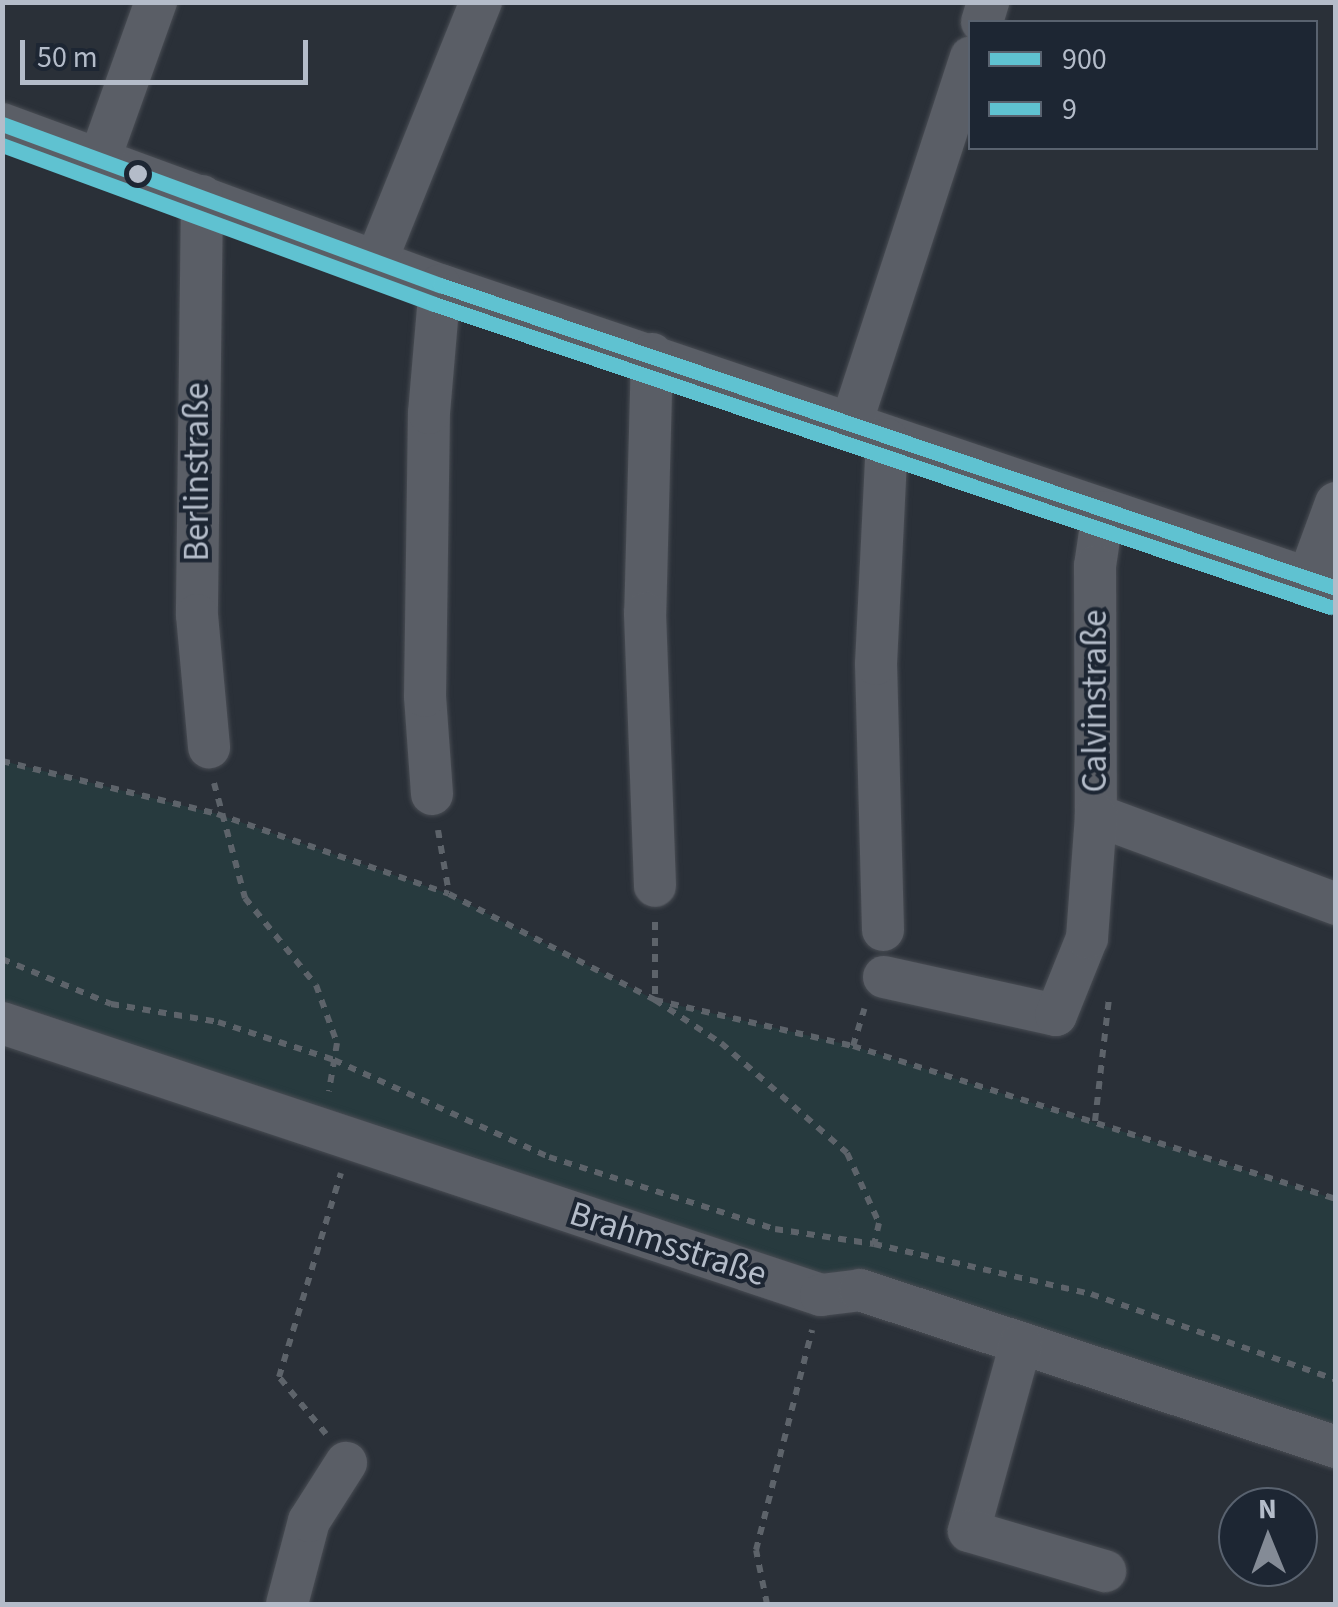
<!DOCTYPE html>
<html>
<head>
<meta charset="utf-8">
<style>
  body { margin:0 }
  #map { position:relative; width:1338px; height:1607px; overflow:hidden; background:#2a3038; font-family:"Source Sans 3",sans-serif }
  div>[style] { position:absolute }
  .green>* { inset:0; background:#273a3e }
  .path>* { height:6px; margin-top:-3px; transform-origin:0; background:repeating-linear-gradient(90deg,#5d636a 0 8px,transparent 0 16px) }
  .roads { filter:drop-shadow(0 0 2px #484c53) drop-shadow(0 0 2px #484c53) }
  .minor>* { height:42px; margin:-21px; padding:0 21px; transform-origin:21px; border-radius:21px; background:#5a5e66 }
  .bus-1>* { height:15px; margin:-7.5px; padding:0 7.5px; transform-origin:7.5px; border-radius:7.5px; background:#5fc2d1 }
  .bus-2>* { height:15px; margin:-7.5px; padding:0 7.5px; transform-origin:7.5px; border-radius:7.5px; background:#5fc2d1 }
  .dots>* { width:28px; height:28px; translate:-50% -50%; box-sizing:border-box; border:5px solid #1d2633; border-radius:50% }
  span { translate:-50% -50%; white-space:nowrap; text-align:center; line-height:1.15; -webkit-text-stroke:8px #1d2633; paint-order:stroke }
  .street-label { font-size:35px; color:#b4bcc9 }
  .frame { position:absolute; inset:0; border:5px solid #b4bcc9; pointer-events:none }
  .legend { position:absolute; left:968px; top:20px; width:350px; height:130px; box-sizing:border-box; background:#1d2633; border:2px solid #59626f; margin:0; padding:12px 18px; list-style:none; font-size:30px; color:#b4bcc9 }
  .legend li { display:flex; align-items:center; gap:20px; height:50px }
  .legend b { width:50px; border:2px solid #59626f }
  .north { position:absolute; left:1218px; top:1487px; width:100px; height:100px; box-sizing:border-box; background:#1d2633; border:2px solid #59626f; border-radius:50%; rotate:359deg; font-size:28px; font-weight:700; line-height:40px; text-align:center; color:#b4bcc9 }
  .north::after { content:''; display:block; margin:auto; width:35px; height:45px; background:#848b96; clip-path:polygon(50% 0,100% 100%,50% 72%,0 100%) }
  .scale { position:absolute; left:20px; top:40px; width:288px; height:45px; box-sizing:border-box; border:5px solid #b4bcc9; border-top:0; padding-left:12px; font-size:30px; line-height:35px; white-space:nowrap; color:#b4bcc9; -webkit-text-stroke:8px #1d2633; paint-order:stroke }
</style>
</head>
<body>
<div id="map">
  <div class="green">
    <div style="clip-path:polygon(3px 761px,217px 814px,449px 894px,655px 1000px,853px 1046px,1335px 1199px,1335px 1447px,3px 1023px)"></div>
  </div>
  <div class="path">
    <div style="left:2px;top:761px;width:221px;rotate:13.8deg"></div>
    <div style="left:217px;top:814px;width:245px;rotate:19deg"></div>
    <div style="left:449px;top:894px;width:232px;rotate:27.2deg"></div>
    <div style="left:655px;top:1000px;width:203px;rotate:13.1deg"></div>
    <div style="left:853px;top:1046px;width:507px;rotate:17.58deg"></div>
    <div style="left:214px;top:783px;width:119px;rotate:74.9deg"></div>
    <div style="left:245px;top:898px;width:112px;rotate:50.8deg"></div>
    <div style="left:316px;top:985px;width:62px;rotate:70.1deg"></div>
    <div style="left:337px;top:1043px;width:49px;rotate:99.5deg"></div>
    <div style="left:438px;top:830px;width:65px;rotate:80.2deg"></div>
    <div style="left:655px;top:922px;width:78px;rotate:90deg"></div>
    <div style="left:655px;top:1000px;width:79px;rotate:33.1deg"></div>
    <div style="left:721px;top:1043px;width:167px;rotate:41.1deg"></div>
    <div style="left:847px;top:1153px;width:77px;rotate:65.4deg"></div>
    <div style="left:879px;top:1223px;width:22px;rotate:103deg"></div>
    <div style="left:2px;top:959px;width:118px;rotate:22.4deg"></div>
    <div style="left:111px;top:1004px;width:109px;rotate:9.5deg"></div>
    <div style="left:218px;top:1022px;width:122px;rotate:18.1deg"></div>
    <div style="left:334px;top:1060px;width:236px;rotate:24.3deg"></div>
    <div style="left:549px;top:1157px;width:237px;rotate:17.7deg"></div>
    <div style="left:775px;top:1229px;width:100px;rotate:8.6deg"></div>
    <div style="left:874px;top:1244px;width:223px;rotate:13deg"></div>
    <div style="left:1091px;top:1294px;width:260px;rotate:19.3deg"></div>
    <div style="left:853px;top:1046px;width:39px;rotate:-73deg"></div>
    <div style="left:1095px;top:1121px;width:124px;rotate:-83.5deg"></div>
    <div style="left:326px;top:1434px;width:74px;rotate:-129.5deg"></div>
    <div style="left:279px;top:1377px;width:213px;rotate:-73.1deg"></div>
    <div style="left:767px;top:1604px;width:55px;rotate:-101.5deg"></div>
    <div style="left:756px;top:1550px;width:227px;rotate:-75.7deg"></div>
  </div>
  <div class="roads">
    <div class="minor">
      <div style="left:982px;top:22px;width:21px;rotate:-73deg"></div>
      <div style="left:2px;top:124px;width:467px;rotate:20.2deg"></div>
      <div style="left:440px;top:285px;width:946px;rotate:18.68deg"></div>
      <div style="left:100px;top:158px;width:166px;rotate:-70.3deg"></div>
      <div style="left:202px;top:196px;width:419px;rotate:90.7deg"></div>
      <div style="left:197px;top:615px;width:133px;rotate:84.8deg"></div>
      <div style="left:377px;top:259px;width:277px;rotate:-68deg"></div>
      <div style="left:652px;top:354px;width:259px;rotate:91.5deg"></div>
      <div style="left:645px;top:613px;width:273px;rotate:87.9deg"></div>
      <div style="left:850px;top:427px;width:389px;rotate:-71.9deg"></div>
      <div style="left:1103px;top:512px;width:55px;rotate:98.4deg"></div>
      <div style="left:1095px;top:566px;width:249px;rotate:89.8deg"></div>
      <div style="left:1096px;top:815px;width:256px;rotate:20.3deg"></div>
      <div style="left:1308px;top:579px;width:81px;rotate:-69.8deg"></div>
      <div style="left:432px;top:794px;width:98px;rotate:-94.1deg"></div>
      <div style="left:425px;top:696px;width:283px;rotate:-89.2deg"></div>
      <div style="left:429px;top:413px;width:128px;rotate:-85.1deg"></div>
      <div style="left:883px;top:930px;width:266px;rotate:-91.5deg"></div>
      <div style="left:876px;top:664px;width:225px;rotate:-87.2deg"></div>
      <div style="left:884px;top:977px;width:176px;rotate:12.5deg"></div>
      <div style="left:1056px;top:1015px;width:83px;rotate:-68.1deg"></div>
      <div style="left:1087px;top:938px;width:123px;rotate:-85.8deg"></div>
      <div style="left:2px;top:1023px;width:863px;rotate:18.37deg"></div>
      <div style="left:821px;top:1295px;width:39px;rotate:-7deg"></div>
      <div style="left:860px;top:1290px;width:501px;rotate:18.25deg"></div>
      <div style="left:1021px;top:1343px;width:195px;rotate:105.5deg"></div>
      <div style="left:969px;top:1531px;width:142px;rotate:16.4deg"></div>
      <div style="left:287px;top:1604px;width:86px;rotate:-75.2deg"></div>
      <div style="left:309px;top:1521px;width:69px;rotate:-57.5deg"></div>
    </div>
  </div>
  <div class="bus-1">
    <div style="left:2px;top:124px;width:467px;rotate:20.2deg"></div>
    <div style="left:440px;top:285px;width:946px;rotate:18.68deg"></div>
  </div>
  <div class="bus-2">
    <div style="left:2px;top:145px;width:460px;rotate:20.2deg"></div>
    <div style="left:434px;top:304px;width:946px;rotate:18.68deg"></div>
  </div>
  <div class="dots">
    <div style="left:138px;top:174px;background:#b4bcc9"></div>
  </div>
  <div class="street-label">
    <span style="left:197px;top:472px;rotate:-90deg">Berlinstraße</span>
    <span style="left:1095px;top:701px;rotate:-90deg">Calvinstraße</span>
    <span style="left:668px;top:1244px;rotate:18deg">Brahmsstraße</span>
  </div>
  <div class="frame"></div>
  <ul class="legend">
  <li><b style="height:12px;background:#5fc2d1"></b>900</li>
  <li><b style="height:12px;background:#5fc2d1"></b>9</li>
  </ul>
  <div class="north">N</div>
  <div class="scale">50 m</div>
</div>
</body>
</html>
